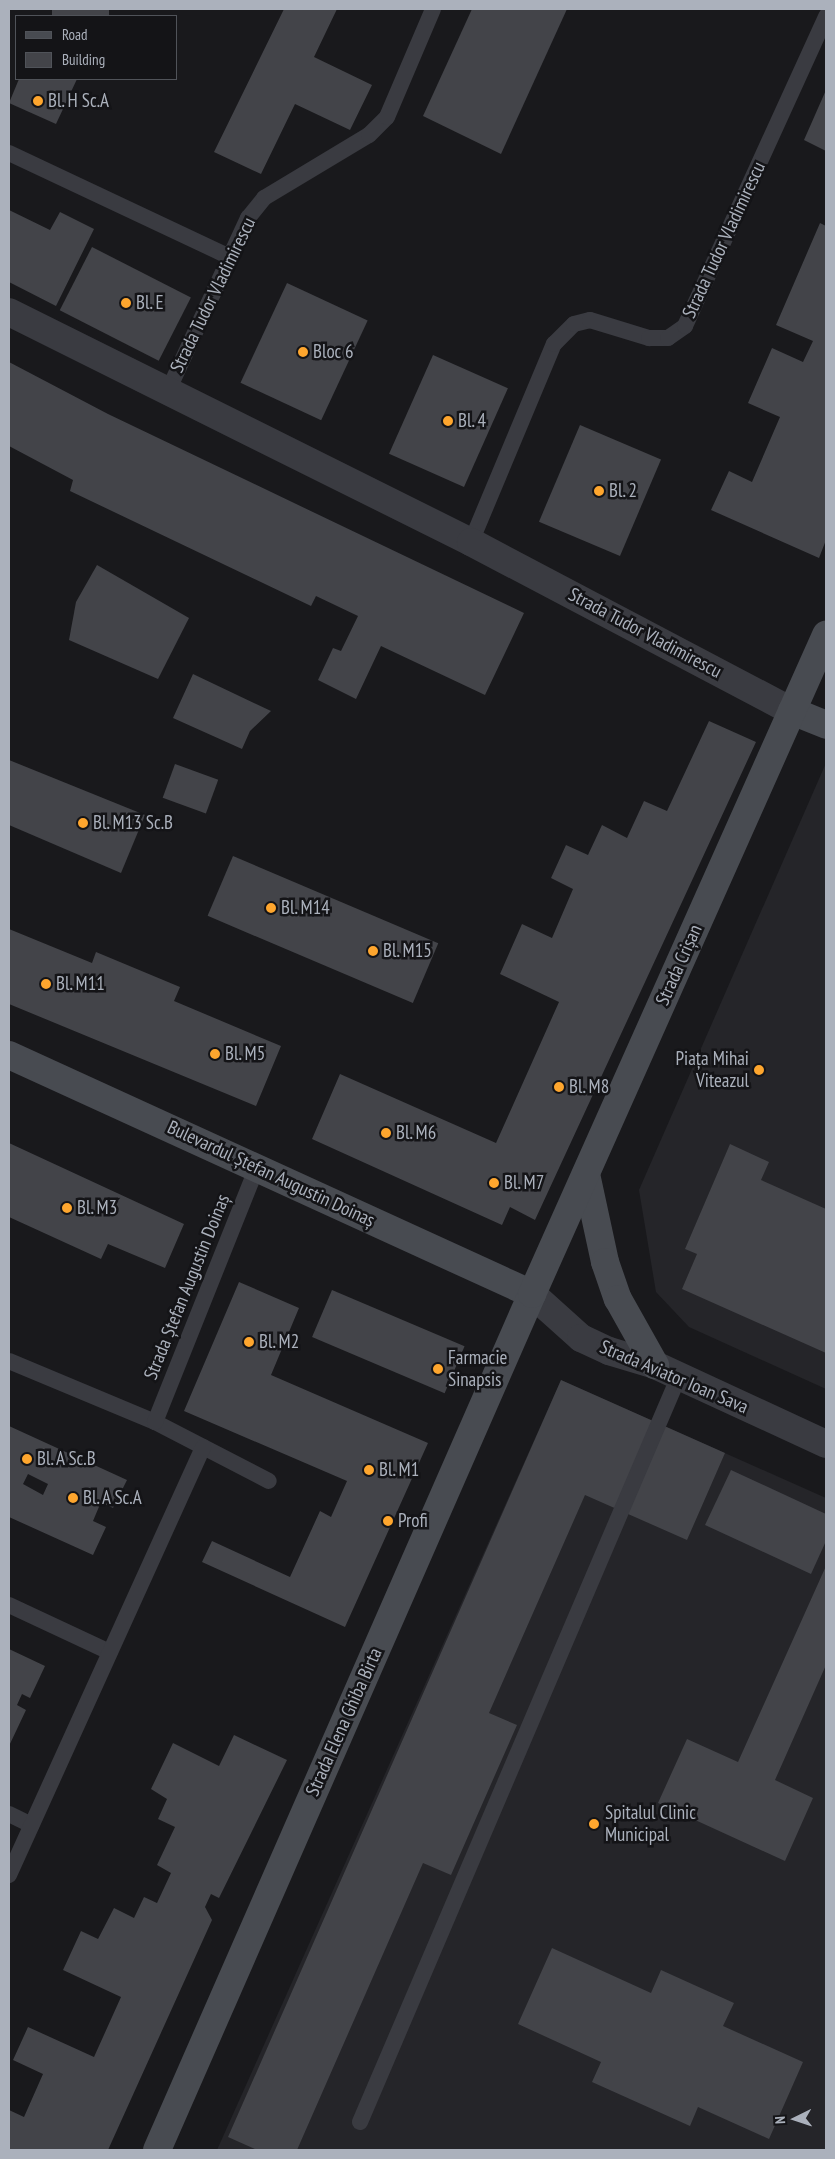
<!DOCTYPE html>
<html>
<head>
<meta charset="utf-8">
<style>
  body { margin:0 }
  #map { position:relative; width:835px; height:2159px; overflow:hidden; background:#19191c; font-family:"PT Sans Narrow",sans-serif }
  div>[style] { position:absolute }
  .built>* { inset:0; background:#252529 }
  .building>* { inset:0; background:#434449; transform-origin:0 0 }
  .lane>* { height:16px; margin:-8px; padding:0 8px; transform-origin:8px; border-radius:8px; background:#3a3b41 }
  .street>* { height:28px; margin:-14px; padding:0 14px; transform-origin:14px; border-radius:14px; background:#3a3b41 }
  .secondary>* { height:28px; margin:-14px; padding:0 14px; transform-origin:14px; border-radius:14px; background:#484b51 }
  .dots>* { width:14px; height:14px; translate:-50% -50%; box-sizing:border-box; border:2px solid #141417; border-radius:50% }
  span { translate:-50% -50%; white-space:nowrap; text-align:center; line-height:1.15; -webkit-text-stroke:5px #141417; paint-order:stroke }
  .poi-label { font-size:19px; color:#abb1bc }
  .left { translate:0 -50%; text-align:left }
  .right { translate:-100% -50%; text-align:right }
  .street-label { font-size:19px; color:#abb1bc }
  .frame { position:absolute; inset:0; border:10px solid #abb1bc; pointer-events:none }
  .legend { position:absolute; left:15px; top:15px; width:162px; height:65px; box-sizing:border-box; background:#141417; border:1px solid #505359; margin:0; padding:6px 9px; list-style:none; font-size:15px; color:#abb1bc }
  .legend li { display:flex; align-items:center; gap:10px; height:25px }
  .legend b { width:25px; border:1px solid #505359 }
  .north { position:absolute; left:770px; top:2094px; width:50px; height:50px; -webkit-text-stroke:4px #141417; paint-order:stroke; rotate:266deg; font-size:14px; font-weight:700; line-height:20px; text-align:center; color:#abb1bc }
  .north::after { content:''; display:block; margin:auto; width:18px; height:22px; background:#abb1bc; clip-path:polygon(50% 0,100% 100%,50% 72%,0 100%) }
</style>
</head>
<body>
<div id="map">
  <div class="built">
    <div style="clip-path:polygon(826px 763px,826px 1389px,689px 1327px,656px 1292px,639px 1190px)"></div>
    <div style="clip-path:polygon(561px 1380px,826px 1498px,826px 2150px,217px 2150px)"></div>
  </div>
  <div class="building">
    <div style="left:52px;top:9px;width:57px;height:8px"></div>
    <div style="clip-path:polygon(284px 9px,337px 9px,314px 57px,372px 85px,350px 130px,295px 104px,261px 174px,214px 152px)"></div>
    <div style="clip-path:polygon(472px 9px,567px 9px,501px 154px,423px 116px)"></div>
    <div style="clip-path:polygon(19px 79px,77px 79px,56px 124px,9px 103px)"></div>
    <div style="clip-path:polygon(826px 90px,826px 151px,804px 140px)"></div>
    <div style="clip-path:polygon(9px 210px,50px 230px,60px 212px,94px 229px,56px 306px,9px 282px)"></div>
    <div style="clip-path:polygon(820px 223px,826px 226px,826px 540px,819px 558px,711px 510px,729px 471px,752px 482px,780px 417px,748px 403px,772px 348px,803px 362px,813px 341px,776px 325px)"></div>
    <div style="left:92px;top:247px;width:111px;height:71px;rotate:27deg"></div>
    <div style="left:287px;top:283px;width:89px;height:110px;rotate:25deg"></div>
    <div style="left:433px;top:355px;width:82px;height:108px;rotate:24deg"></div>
    <div style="clip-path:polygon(9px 362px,108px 414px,524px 613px,485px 695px,381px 646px,356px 699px,318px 680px,333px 648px,341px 651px,358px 616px,316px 596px,311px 606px,70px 491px,73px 480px,9px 446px)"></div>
    <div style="left:580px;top:425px;width:88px;height:105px;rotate:23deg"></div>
    <div style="clip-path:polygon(97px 565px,189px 618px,158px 679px,69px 640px,76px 602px)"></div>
    <div style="clip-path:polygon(193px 674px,271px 711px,250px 731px,242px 749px,173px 718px)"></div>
    <div style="clip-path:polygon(709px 721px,756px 742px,535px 1220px,510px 1207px,502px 1225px,312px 1139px,340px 1074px,496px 1143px,559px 1002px,500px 974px,522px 924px,552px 938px,573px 889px,551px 878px,566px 845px,588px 855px,602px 825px,627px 838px,644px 801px,667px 811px)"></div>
    <div style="clip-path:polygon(9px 760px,145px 815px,121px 873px,9px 825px)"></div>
    <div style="left:175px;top:764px;width:46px;height:36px;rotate:20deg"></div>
    <div style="left:233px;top:856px;width:223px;height:65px;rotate:23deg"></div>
    <div style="clip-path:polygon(9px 929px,92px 963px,96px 952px,180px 987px,174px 1001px,281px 1046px,256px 1106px,9px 1004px)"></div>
    <div style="clip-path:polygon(9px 1143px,184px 1224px,165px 1268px,108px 1244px,101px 1259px,9px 1217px)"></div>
    <div style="clip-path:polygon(730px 1144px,769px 1162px,761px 1180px,826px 1209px,826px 1353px,682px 1289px,697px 1254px,685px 1249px)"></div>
    <div style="clip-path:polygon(239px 1282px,299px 1308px,271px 1375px,428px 1443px,345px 1627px,202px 1562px,212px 1541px,290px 1577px,320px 1511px,331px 1517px,347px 1481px,184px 1411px)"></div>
    <div style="left:332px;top:1290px;width:144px;height:51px;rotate:23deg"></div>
    <div style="clip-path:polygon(561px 1380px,725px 1453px,687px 1540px,585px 1495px,489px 1713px,517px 1725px,451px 1875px,423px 1863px,297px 2150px,257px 2150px,228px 2137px)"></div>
    <div style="clip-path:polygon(evenodd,9px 1426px,127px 1480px,113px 1508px,101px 1502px,93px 1521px,106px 1527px,93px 1555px,9px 1517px,9px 1426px,28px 1474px,48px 1484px,43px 1495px,23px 1484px,28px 1474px)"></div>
    <div style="clip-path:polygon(731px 1470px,826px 1514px,826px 1541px,811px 1574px,705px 1525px)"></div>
    <div style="clip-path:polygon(826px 1566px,826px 1665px,775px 1780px,813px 1798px,785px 1861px,658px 1803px,687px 1739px,738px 1762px)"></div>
    <div style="clip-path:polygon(9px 1649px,45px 1666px,30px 1698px,22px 1694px,17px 1705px,26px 1710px,9px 1746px)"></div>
    <div style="clip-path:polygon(234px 1735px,287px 1760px,219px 1898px,211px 1894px,205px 1907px,212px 1920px,108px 2150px,9px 2150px,9px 2110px,24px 2117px,43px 2074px,13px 2060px,28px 2027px,94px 2057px,121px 1997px,63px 1970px,81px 1931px,98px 1939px,114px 1908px,134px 1918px,144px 1897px,157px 1903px,171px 1873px,157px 1865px,175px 1827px,158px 1819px,167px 1799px,151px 1789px,173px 1743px,219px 1766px)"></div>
    <div style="clip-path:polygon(552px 1948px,651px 1993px,661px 1970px,734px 2003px,723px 2026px,803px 2062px,769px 2139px,698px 2107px,690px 2126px,592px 2082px,601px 2062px,518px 2024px)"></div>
  </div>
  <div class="lane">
    <div style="left:9px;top:153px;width:244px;rotate:25.2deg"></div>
    <div style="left:168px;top:391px;width:191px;rotate:-65.2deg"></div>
    <div style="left:248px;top:218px;width:26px;rotate:-51deg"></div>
    <div style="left:264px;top:198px;width:122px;rotate:-31deg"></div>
    <div style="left:369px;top:135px;width:25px;rotate:-45deg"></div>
    <div style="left:387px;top:117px;width:117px;rotate:-66.9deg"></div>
    <div style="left:471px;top:542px;width:215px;rotate:-67.3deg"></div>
    <div style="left:554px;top:344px;width:28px;rotate:-45deg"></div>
    <div style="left:574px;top:324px;width:16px;rotate:-14deg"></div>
    <div style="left:590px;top:320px;width:62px;rotate:17deg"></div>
    <div style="left:649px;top:338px;width:19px"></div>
    <div style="left:668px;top:338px;width:21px;rotate:-35deg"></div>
    <div style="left:685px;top:326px;width:341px;rotate:-65.5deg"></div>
    <div style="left:9px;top:1361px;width:158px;rotate:22.7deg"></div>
    <div style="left:155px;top:1422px;width:128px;rotate:27.4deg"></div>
    <div style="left:155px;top:1422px;width:275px;rotate:-68.2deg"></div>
    <div style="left:9px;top:1605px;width:111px;rotate:25deg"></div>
    <div style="left:9px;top:1814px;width:25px;rotate:26deg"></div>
    <div style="left:9px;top:1875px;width:470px;rotate:-65.6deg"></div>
    <div style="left:360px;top:2122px;width:811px;rotate:-66.85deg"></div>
  </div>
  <div class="street">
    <div style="left:9px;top:312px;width:516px;rotate:26.47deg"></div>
    <div style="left:471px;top:542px;width:363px;rotate:27.8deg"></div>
    <div style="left:532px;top:1294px;width:66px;rotate:41.9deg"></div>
    <div style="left:581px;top:1338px;width:31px;rotate:25deg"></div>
    <div style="left:609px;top:1351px;width:48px;rotate:16.9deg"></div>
    <div style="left:655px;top:1365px;width:188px;rotate:24.8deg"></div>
  </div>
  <div class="secondary">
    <div style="left:792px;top:711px;width:37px;rotate:22deg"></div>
    <div style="left:9px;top:1055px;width:575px;rotate:24.56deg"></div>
    <div style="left:586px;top:1174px;width:90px;rotate:77.8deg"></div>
    <div style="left:605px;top:1262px;width:39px;rotate:71deg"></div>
    <div style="left:618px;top:1299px;width:76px;rotate:60.7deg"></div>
    <div style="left:157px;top:2150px;width:935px;rotate:-66.34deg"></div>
    <div style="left:532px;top:1294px;width:722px;rotate:-65.96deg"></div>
  </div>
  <div class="dots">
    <div style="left:38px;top:101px;background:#fea62e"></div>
    <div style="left:126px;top:303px;background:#fea62e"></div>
    <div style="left:303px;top:352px;background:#fea62e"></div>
    <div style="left:448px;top:421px;background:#fea62e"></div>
    <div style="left:599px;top:491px;background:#fea62e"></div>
    <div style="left:83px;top:823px;background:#fea62e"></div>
    <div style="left:271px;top:908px;background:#fea62e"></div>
    <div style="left:373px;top:951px;background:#fea62e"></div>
    <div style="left:46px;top:984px;background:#fea62e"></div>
    <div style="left:215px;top:1054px;background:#fea62e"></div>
    <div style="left:759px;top:1070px;background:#fea62e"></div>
    <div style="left:559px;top:1087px;background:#fea62e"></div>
    <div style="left:386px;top:1133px;background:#fea62e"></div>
    <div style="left:494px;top:1183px;background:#fea62e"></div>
    <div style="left:67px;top:1208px;background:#fea62e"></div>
    <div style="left:249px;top:1342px;background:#fea62e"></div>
    <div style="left:438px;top:1369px;background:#fea62e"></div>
    <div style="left:27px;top:1459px;background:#fea62e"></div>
    <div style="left:369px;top:1470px;background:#fea62e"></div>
    <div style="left:73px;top:1498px;background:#fea62e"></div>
    <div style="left:388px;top:1521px;background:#fea62e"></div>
    <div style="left:594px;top:1824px;background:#fea62e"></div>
  </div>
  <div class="poi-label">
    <span class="left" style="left:48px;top:101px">Bl. H Sc.A</span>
    <span class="left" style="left:136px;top:303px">Bl. E</span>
    <span class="left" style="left:313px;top:352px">Bloc 6</span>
    <span class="left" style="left:458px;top:421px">Bl. 4</span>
    <span class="left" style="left:609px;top:491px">Bl. 2</span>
    <span class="left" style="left:93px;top:823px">Bl. M13 Sc.B</span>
    <span class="left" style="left:281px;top:908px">Bl. M14</span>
    <span class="left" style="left:383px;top:951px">Bl. M15</span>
    <span class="left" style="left:56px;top:984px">Bl. M11</span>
    <span class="left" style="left:225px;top:1054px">Bl. M5</span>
    <span class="right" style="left:749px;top:1070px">Piața Mihai<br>Viteazul</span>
    <span class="left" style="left:569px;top:1087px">Bl. M8</span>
    <span class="left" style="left:396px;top:1133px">Bl. M6</span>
    <span class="left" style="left:504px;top:1183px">Bl. M7</span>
    <span class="left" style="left:77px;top:1208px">Bl. M3</span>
    <span class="left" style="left:259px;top:1342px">Bl. M2</span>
    <span class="left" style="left:448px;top:1369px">Farmacie<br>Sinapsis</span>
    <span class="left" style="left:37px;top:1459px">Bl. A Sc.B</span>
    <span class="left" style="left:379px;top:1470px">Bl. M1</span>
    <span class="left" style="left:83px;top:1498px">Bl. A Sc.A</span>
    <span class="left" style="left:398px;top:1521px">Profi</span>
    <span class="left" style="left:605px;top:1824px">Spitalul Clinic<br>Municipal</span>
  </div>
  <div class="street-label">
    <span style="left:724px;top:240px;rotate:-65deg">Strada Tudor Vladimirescu</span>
    <span style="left:213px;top:295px;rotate:-64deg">Strada Tudor Vladimirescu</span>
    <span style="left:645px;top:633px;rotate:28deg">Strada Tudor Vladimirescu</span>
    <span style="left:679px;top:965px;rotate:-66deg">Strada Crișan</span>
    <span style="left:271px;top:1174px;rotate:25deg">Bulevardul Ștefan Augustin Doinaș</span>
    <span style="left:187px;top:1287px;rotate:-68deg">Strada Ștefan Augustin Doinaș</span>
    <span style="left:674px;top:1377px;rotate:23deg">Strada Aviator Ioan Sava</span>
    <span style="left:344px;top:1722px;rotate:-66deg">Strada Elena Ghiba Birta</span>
  </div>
  <div class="frame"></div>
  <ul class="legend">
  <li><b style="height:6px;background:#484b51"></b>Road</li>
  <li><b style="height:14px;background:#434449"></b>Building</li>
  </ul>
  <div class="north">N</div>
</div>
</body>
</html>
